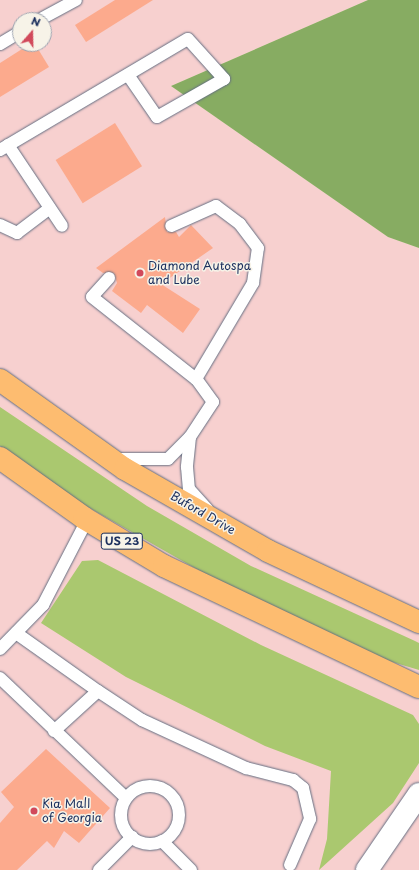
<!DOCTYPE html>
<html>
<head>
<meta charset="utf-8">
<style>
  body { margin:0 }
  #map { position:relative; width:419px; height:870px; overflow:hidden; background:#ece4c6; font-family:"Playpen Sans",sans-serif }
  div>[style] { position:absolute }
  .built>* { inset:0; background:#f7d0cf }
  .green>* { inset:0; background:#aac86f }
  .forest>* { inset:0; background:#87ac62 }
  .building>* { inset:0; background:#fcaa8d; transform-origin:0 0 }
  .roads { filter:drop-shadow(0 0 1px #646e82) drop-shadow(0 0 1px #646e82) }
  .lane>* { height:12px; margin:-6px; padding:0 6px; transform-origin:6px; border-radius:6px; background:#fff }
  .lane>.ring { margin:-6px; padding:0; box-sizing:content-box; background:none; border:12px solid #fff; border-radius:50% }
  .street>* { height:22px; margin:-11px; padding:0 11px; transform-origin:11px; border-radius:11px; background:#fff }
  .highway>* { height:22px; margin:-11px; padding:0 11px; transform-origin:11px; border-radius:11px; background:#fdbc70 }
  .dots>* { width:11px; height:11px; translate:-50% -50%; box-sizing:border-box; border:2px solid #f7f3e8; border-radius:50% }
  span { translate:-50% -50%; white-space:nowrap; text-align:center; line-height:1.15; -webkit-text-stroke:3px #f7f3e8; paint-order:stroke }
  .shield-label span { padding:1px 3px; background:#f7f3e8; border:1px solid; border-radius:3px; -webkit-text-stroke-width:0 }
  .shield-label { font-size:11px; color:#1b2f5e; font-weight:700 }
  .poi-label { font-size:12px; color:#1b2f5e }
  .left { translate:0 -50%; text-align:left }
  .street-label { font-size:12px; color:#1b2f5e }
  .north { position:absolute; left:12px; top:12px; width:40px; height:40px; box-sizing:border-box; background:#f7f3e8; border:1px solid #9fa5b1; border-radius:50%; rotate:20deg; font-size:11px; font-weight:700; line-height:16px; text-align:center; color:#1b2f5e }
  .north::after { content:''; display:block; margin:auto; width:14px; height:18px; background:#d1495b; clip-path:polygon(50% 0,100% 100%,50% 72%,0 100%) }
</style>
</head>
<body>
<div id="map">
  <div class="built">
    <div style="clip-path:polygon(evenodd,0 0,368px 0,171px 86px,388px 237px,419px 248px,419px 870px,0 870px,0 0,20px 20px,44px 20px,44px 44px,20px 44px,20px 20px)"></div>
  </div>
  <div class="green">
    <div style="clip-path:polygon(0 407px,147px 506px,251px 566px,415px 641px,419px 643px,419px 670px,379px 658px,235px 591px,86px 506px,0 446px)"></div>
    <div style="clip-path:polygon(98px 560px,261px 645px,413px 715px,419px 724px,419px 763px,393px 803px,319px 870px,327px 839px,331px 771px,265px 746px,126px 677px,41px 623px,82px 561px)"></div>
  </div>
  <div class="forest">
    <div style="clip-path:polygon(368px 0,419px 0,419px 248px,388px 237px,171px 86px)"></div>
  </div>
  <div class="building">
    <div style="clip-path:polygon(115px 0,153px 0,86px 42px,75px 25px)"></div>
    <div style="clip-path:polygon(30px 44px,35px 44px,49px 67px,0 97px,0 63px)"></div>
    <div style="left:115px;top:123px;width:51px;height:70px;rotate:58deg"></div>
    <div style="clip-path:polygon(165px 217px,167px 232px,176px 232px,179px 237px,191px 225px,213px 248px,161px 284px,200px 309px,183px 333px,147px 305px,141px 313px,112px 291px,117px 283px,114px 273px,103px 273px,96px 268px)"></div>
    <div style="clip-path:polygon(46px 749px,110px 808px,79px 843px,64px 831px,54px 848px,47px 841px,17px 870px,0 870px,0 823px,14px 807px,1px 792px)"></div>
  </div>
  <div class="roads">
    <div class="lane">
      <div style="left:39px;top:20px;width:42px;rotate:-28.4deg"></div>
      <div style="left:0;top:44px;width:23px;rotate:-31deg"></div>
      <div style="left:8px;top:145px;width:97px;rotate:56.3deg"></div>
      <div style="left:0;top:150px;width:218px;rotate:-30.6deg"></div>
      <div style="left:188px;top:39px;width:54px;rotate:48deg"></div>
      <div style="left:224px;top:79px;width:77px;rotate:150.4deg"></div>
      <div style="left:157px;top:117px;width:51px;rotate:-124.6deg"></div>
      <div style="left:0;top:225px;width:19px;rotate:25deg"></div>
      <div style="left:17px;top:233px;width:41px;rotate:-37.1deg"></div>
      <div style="left:109px;top:278px;width:25px;rotate:132deg"></div>
      <div style="left:92px;top:297px;width:132px;rotate:38.3deg"></div>
      <div style="left:190px;top:437px;width:30px;rotate:96deg"></div>
      <div style="left:187px;top:467px;width:22px;rotate:85deg"></div>
      <div style="left:189px;top:489px;width:27px;rotate:48deg"></div>
      <div style="left:117px;top:459px;width:51px"></div>
      <div style="left:168px;top:459px;width:31px;rotate:-45deg"></div>
      <div style="left:190px;top:437px;width:42px;rotate:-56.7deg"></div>
      <div style="left:213px;top:402px;width:29px;rotate:-126deg"></div>
      <div style="left:196px;top:379px;width:112px;rotate:-59.3deg"></div>
      <div style="left:253px;top:283px;width:35px;rotate:-82deg"></div>
      <div style="left:258px;top:248px;width:30px;rotate:-127deg"></div>
      <div style="left:240px;top:224px;width:30px;rotate:-143deg"></div>
      <div style="left:216px;top:206px;width:49px;rotate:156deg"></div>
      <div style="left:16px;top:633px;width:100px;rotate:35.3deg"></div>
      <div style="left:0;top:649px;width:62px;rotate:-45.7deg"></div>
      <div style="left:43px;top:605px;width:96px;rotate:-62.6deg"></div>
      <div style="left:0;top:678px;width:174px;rotate:43.6deg"></div>
      <div style="left:54px;top:731px;width:59px;rotate:-42.3deg"></div>
      <div style="left:98px;top:691px;width:53px;rotate:33.4deg"></div>
      <div style="left:142px;top:720px;width:115px;rotate:24.8deg"></div>
      <div style="left:246px;top:768px;width:49px;rotate:14.3deg"></div>
      <div style="left:293px;top:780px;width:13px;rotate:39deg"></div>
      <div style="left:303px;top:788px;width:32px;rotate:77deg"></div>
      <div style="left:310px;top:819px;width:50px;rotate:113.5deg"></div>
      <div class="ring" style="left:121px;top:786px;width:46px;height:46px"></div>
      <div style="left:162px;top:841px;width:41px;rotate:45deg"></div>
      <div style="left:99px;top:870px;width:47px;rotate:-45deg"></div>
    </div>
    <div class="street">
      <div style="left:367px;top:870px;width:92px;rotate:-55.6deg"></div>
    </div>
    <div class="highway">
      <div style="left:0;top:380px;width:153px;rotate:35.5deg"></div>
      <div style="left:125px;top:469px;width:165px;rotate:29.8deg"></div>
      <div style="left:268px;top:551px;width:167px;rotate:25.2deg"></div>
      <div style="left:0;top:458px;width:103px;rotate:35.5deg"></div>
      <div style="left:84px;top:518px;width:93px;rotate:31deg"></div>
      <div style="left:164px;top:566px;width:282px;rotate:25.4deg"></div>
    </div>
  </div>
  <div class="dots">
    <div style="left:140px;top:273px;background:#d1495b"></div>
    <div style="left:34px;top:811px;background:#d1495b"></div>
  </div>
  <div class="shield-label">
    <span style="left:122px;top:541px">US 23</span>
  </div>
  <div class="poi-label">
    <span class="left" style="left:148px;top:273px">Diamond Autospa<br>and Lube</span>
    <span class="left" style="left:42px;top:811px">Kia Mall<br>of Georgia</span>
  </div>
  <div class="street-label">
    <span style="left:203px;top:513px;rotate:30deg">Buford Drive</span>
  </div>
  <div class="north">N</div>
</div>
</body>
</html>
